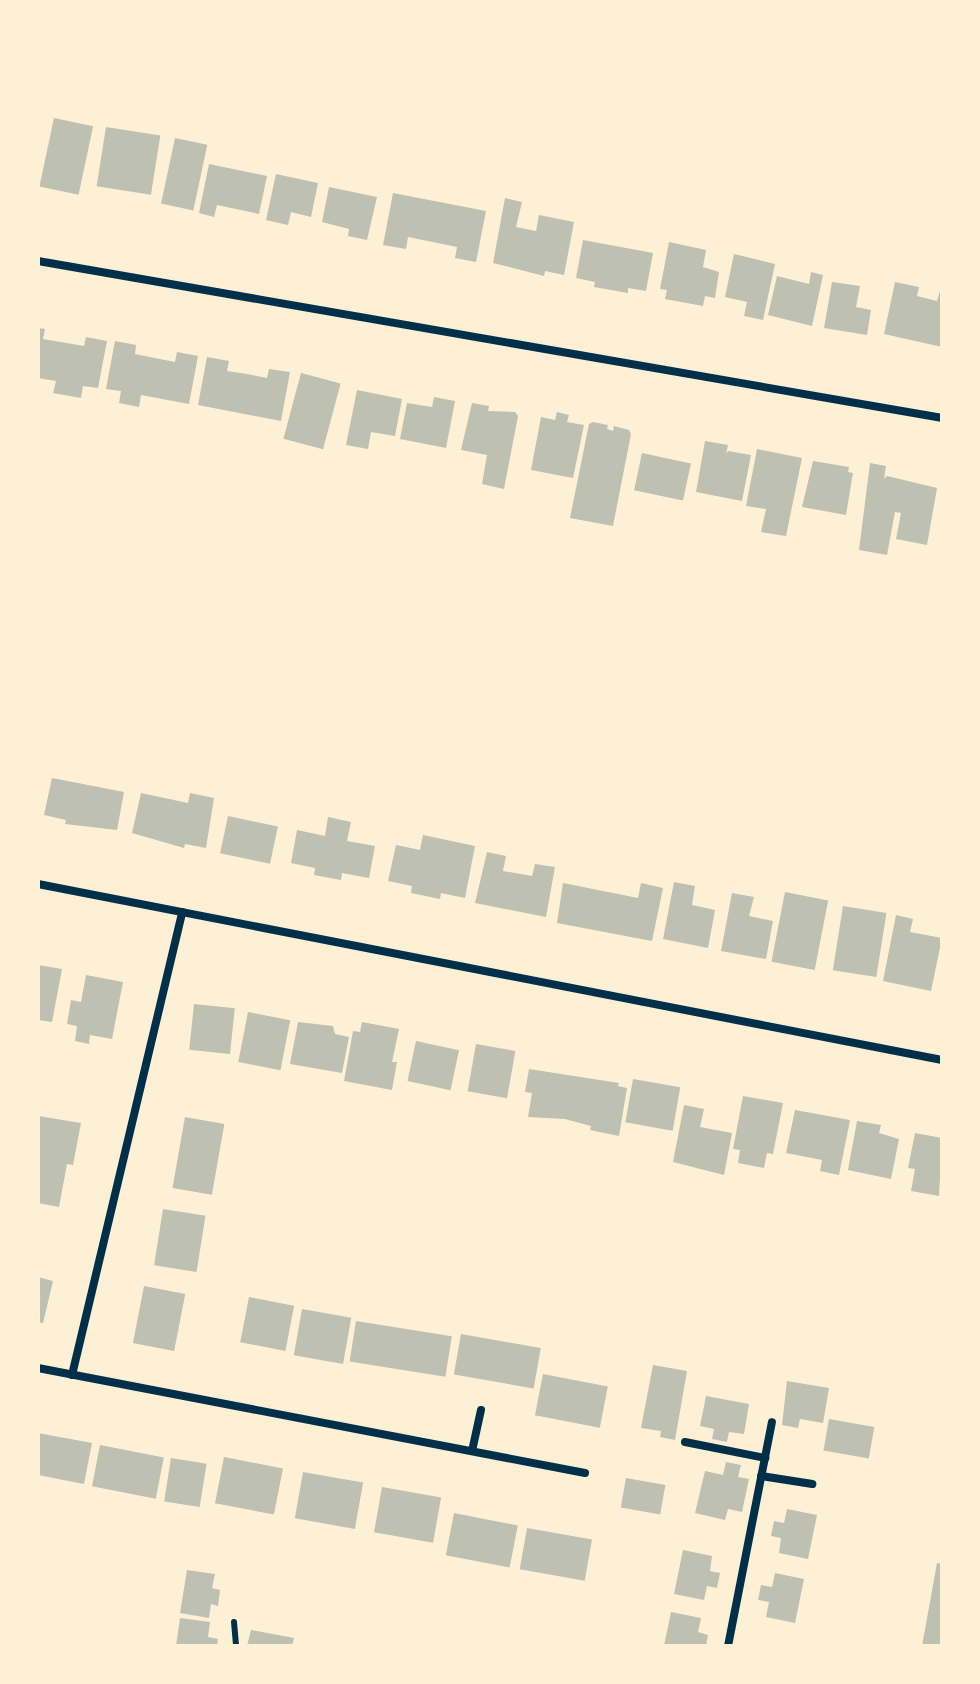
<!DOCTYPE html>
<html>
<head>
<meta charset="utf-8">
<style>
  body { margin:0 }
  #map { position:relative; width:980px; height:1684px; overflow:hidden; background:#fdf0d5; font-family:Inter,sans-serif }
  div>[style] { position:absolute }
  .building>* { inset:0; background:#bec0b2; transform-origin:0 0 }
  .service>* { height:6px; margin:-3px; padding:0 3px; transform-origin:3px; border-radius:3px; background:#003049 }
  .minor>* { height:8px; margin:-4px; padding:0 4px; transform-origin:4px; border-radius:4px; background:#003049 }
  span { translate:-50% -50%; white-space:nowrap; text-align:center; line-height:1.15; -webkit-text-stroke:8px #fdf0d5; paint-order:stroke }
  .frame { position:absolute; inset:0; border:40px solid #fdf0d5; pointer-events:none }
</style>
</head>
<body>
<div id="map">
  <div class="building">
    <div style="left:54px;top:118px;width:40px;height:70px;rotate:12deg"></div>
    <div style="left:106px;top:127px;width:55px;height:60px;rotate:9deg"></div>
    <div style="left:175px;top:138px;width:33px;height:67px;rotate:12deg"></div>
    <div style="clip-path:polygon(209px 164px,267px 176px,259px 214px,217px 205px,214px 217px,199px 213px)"></div>
    <div style="clip-path:polygon(276px 174px,318px 183px,311px 217px,291px 212px,288px 225px,266px 220px)"></div>
    <div style="clip-path:polygon(329px 187px,377px 197px,367px 240px,348px 236px,349px 229px,322px 222px)"></div>
    <div style="clip-path:polygon(393px 193px,486px 211px,476px 262px,455px 258px,457px 247px,408px 237px,406px 249px,383px 245px)"></div>
    <div style="clip-path:polygon(505px 198px,522px 202px,516px 227px,536px 231px,539px 215px,574px 222px,564px 275px,545px 271px,544px 276px,493px 263px)"></div>
    <div style="clip-path:polygon(583px 240px,653px 253px,646px 291px,628px 288px,628px 293px,594px 287px,595px 282px,576px 278px)"></div>
    <div style="clip-path:polygon(669px 242px,706px 250px,703px 267px,719px 272px,715px 298px,705px 296px,703px 306px,665px 299px,667px 290px,660px 289px)"></div>
    <div style="clip-path:polygon(734px 254px,775px 264px,763px 320px,744px 316px,747px 302px,725px 297px)"></div>
    <div style="clip-path:polygon(811px 272px,823px 275px,812px 326px,768px 315px,777px 276px,809px 284px)"></div>
    <div style="clip-path:polygon(832px 282px,860px 286px,856px 307px,871px 310px,867px 335px,824px 328px)"></div>
    <div style="clip-path:polygon(895px 282px,919px 287px,917px 296px,937px 301px,942px 284px,942px 347px,884px 334px)"></div>
    <div style="clip-path:polygon(38px 328px,45px 329px,43px 339px,84px 346px,86px 337px,107px 341px,98px 388px,83px 386px,81px 398px,53px 393px,56px 381px,38px 378px)"></div>
    <div style="clip-path:polygon(115px 341px,136px 345px,135px 354px,175px 362px,177px 352px,198px 356px,189px 404px,141px 395px,139px 407px,119px 403px,121px 391px,106px 389px)"></div>
    <div style="clip-path:polygon(207px 357px,229px 361px,227px 371px,247px 374px,267px 378px,269px 369px,290px 372px,281px 421px,198px 405px)"></div>
    <div style="left:301px;top:373px;width:41px;height:68px;rotate:15deg"></div>
    <div style="clip-path:polygon(357px 390px,402px 399px,395px 436px,371px 432px,368px 449px,346px 445px)"></div>
    <div style="clip-path:polygon(434px 397px,455px 401px,446px 448px,400px 439px,407px 403px,432px 407px)"></div>
    <div style="clip-path:polygon(472px 403px,489px 406px,488px 411px,515px 412px,518px 416px,504px 489px,482px 484px,487px 455px,461px 450px)"></div>
    <div style="clip-path:polygon(557px 412px,569px 415px,567px 422px,584px 425px,573px 478px,531px 470px,541px 417px,555px 420px)"></div>
    <div style="clip-path:polygon(593px 422px,608px 425px,607px 429px,613px 431px,614px 426px,629px 430px,631px 434px,613px 526px,570px 518px,589px 424px)"></div>
    <div style="clip-path:polygon(705px 441px,728px 445px,726px 454px,728px 451px,751px 455px,742px 501px,696px 492px)"></div>
    <div style="clip-path:polygon(757px 449px,802px 458px,786px 536px,761px 532px,766px 509px,746px 506px)"></div>
    <div style="left:642px;top:453px;width:50px;height:38px;rotate:12deg"></div>
    <div style="clip-path:polygon(813px 461px,849px 467px,848px 472px,853px 473px,846px 515px,802px 507px)"></div>
    <div style="clip-path:polygon(870px 463px,886px 466px,884px 479px,887px 476px,937px 488px,927px 545px,896px 539px,901px 513px,895px 512px,887px 555px,859px 550px)"></div>
    <div style="clip-path:polygon(52px 778px,124px 792px,117px 830px,65px 824px,66px 820px,44px 815px)"></div>
    <div style="clip-path:polygon(141px 793px,188px 803px,190px 793px,214px 798px,206px 848px,185px 844px,184px 848px,132px 833px)"></div>
    <div style="left:228px;top:816px;width:51px;height:38px;rotate:12deg"></div>
    <div style="clip-path:polygon(328px 817px,351px 822px,347px 841px,375px 846px,369px 878px,342px 873px,341px 880px,314px 875px,315px 868px,291px 863px,297px 830px,325px 836px)"></div>
    <div style="clip-path:polygon(423px 835px,475px 846px,465px 898px,441px 893px,440px 899px,411px 893px,412px 886px,388px 881px,396px 845px,420px 850px)"></div>
    <div style="clip-path:polygon(487px 852px,506px 856px,503px 871px,532px 876px,535px 864px,555px 867px,546px 917px,475px 903px)"></div>
    <div style="clip-path:polygon(674px 882px,695px 886px,692px 905px,715px 910px,708px 948px,663px 939px)"></div>
    <div style="clip-path:polygon(563px 883px,638px 898px,641px 883px,663px 888px,652px 941px,557px 923px)"></div>
    <div style="left:785px;top:892px;width:44px;height:71px;rotate:11deg"></div>
    <div style="clip-path:polygon(732px 893px,754px 897px,749px 916px,773px 921px,766px 959px,721px 951px)"></div>
    <div style="left:843px;top:906px;width:44px;height:65px;rotate:9deg"></div>
    <div style="clip-path:polygon(896px 915px,913px 919px,910px 932px,942px 938px,931px 991px,883px 981px)"></div>
    <div style="clip-path:polygon(38px 965px,62px 969px,52px 1022px,38px 1020px)"></div>
    <div style="clip-path:polygon(86px 975px,123px 982px,112px 1039px,90px 1035px,89px 1044px,75px 1041px,77px 1026px,67px 1024px,71px 1000px,81px 1002px)"></div>
    <div style="left:194px;top:1004px;width:41px;height:46px;rotate:6deg"></div>
    <div style="left:248px;top:1012px;width:43px;height:51px;rotate:11deg"></div>
    <div style="clip-path:polygon(298px 1022px,333px 1026px,335px 1034px,349px 1037px,342px 1073px,290px 1064px)"></div>
    <div style="clip-path:polygon(362px 1022px,399px 1029px,392px 1062px,397px 1062px,392px 1090px,344px 1081px,353px 1031px,360px 1032px)"></div>
    <div style="left:416px;top:1041px;width:44px;height:41px;rotate:12deg"></div>
    <div style="left:476px;top:1044px;width:40px;height:48px;rotate:10deg"></div>
    <div style="clip-path:polygon(529px 1069px,619px 1083px,618px 1086px,627px 1088px,619px 1136px,590px 1130px,591px 1126px,565px 1119px,528px 1117px,532px 1093px,525px 1092px)"></div>
    <div style="left:633px;top:1079px;width:48px;height:44px;rotate:10deg"></div>
    <div style="clip-path:polygon(743px 1096px,783px 1103px,773px 1154px,767px 1153px,764px 1168px,738px 1163px,740px 1150px,733px 1149px)"></div>
    <div style="clip-path:polygon(684px 1105px,704px 1109px,700px 1127px,732px 1133px,724px 1175px,673px 1162px)"></div>
    <div style="clip-path:polygon(795px 1110px,850px 1120px,839px 1175px,820px 1171px,822px 1160px,786px 1153px)"></div>
    <div style="clip-path:polygon(38px 1116px,81px 1123px,73px 1165px,67px 1164px,59px 1207px,38px 1203px)"></div>
    <div style="left:185px;top:1117px;width:40px;height:72px;rotate:10deg"></div>
    <div style="clip-path:polygon(857px 1121px,881px 1125px,879px 1133px,899px 1139px,891px 1179px,848px 1170px)"></div>
    <div style="clip-path:polygon(915px 1133px,942px 1138px,939px 1196px,911px 1191px,915px 1169px,908px 1168px)"></div>
    <div style="left:163px;top:1209px;width:43px;height:57px;rotate:9deg"></div>
    <div style="clip-path:polygon(38px 1277px,53px 1281px,43px 1323px,38px 1322px)"></div>
    <div style="left:144px;top:1286px;width:42px;height:58px;rotate:11deg"></div>
    <div style="left:249px;top:1297px;width:46px;height:46px;rotate:11deg"></div>
    <div style="left:302px;top:1309px;width:50px;height:47px;rotate:10deg"></div>
    <div style="left:356px;top:1321px;width:97px;height:41px;rotate:9deg"></div>
    <div style="left:461px;top:1334px;width:81px;height:41px;rotate:10deg"></div>
    <div style="clip-path:polygon(653px 1365px,687px 1371px,675px 1440px,660px 1437px,661px 1431px,641px 1428px)"></div>
    <div style="left:543px;top:1374px;width:66px;height:42px;rotate:11deg"></div>
    <div style="clip-path:polygon(787px 1381px,829px 1388px,823px 1423px,800px 1419px,798px 1428px,782px 1425px)"></div>
    <div style="clip-path:polygon(706px 1396px,749px 1404px,744px 1434px,729px 1432px,727px 1442px,712px 1439px,714px 1429px,700px 1426px)"></div>
    <div style="left:829px;top:1419px;width:46px;height:32px;rotate:10deg"></div>
    <div style="clip-path:polygon(38px 1433px,92px 1443px,84px 1484px,38px 1475px)"></div>
    <div style="left:100px;top:1445px;width:65px;height:42px;rotate:11deg"></div>
    <div style="left:224px;top:1457px;width:60px;height:47px;rotate:11deg"></div>
    <div style="left:171px;top:1458px;width:36px;height:44px;rotate:9deg"></div>
    <div style="clip-path:polygon(726px 1462px,741px 1465px,738px 1477px,749px 1479px,742px 1512px,728px 1509px,725px 1520px,695px 1513px,705px 1471px,723px 1475px)"></div>
    <div style="left:303px;top:1472px;width:61px;height:47px;rotate:10deg"></div>
    <div style="left:626px;top:1478px;width:40px;height:30px;rotate:10deg"></div>
    <div style="left:382px;top:1487px;width:60px;height:46px;rotate:10deg"></div>
    <div style="clip-path:polygon(787px 1509px,817px 1515px,808px 1559px,779px 1553px,781px 1538px,771px 1536px,774px 1521px,784px 1523px)"></div>
    <div style="left:454px;top:1513px;width:65px;height:43px;rotate:11deg"></div>
    <div style="left:527px;top:1528px;width:66px;height:42px;rotate:10deg"></div>
    <div style="clip-path:polygon(683px 1550px,712px 1556px,710px 1571px,720px 1573px,717px 1588px,707px 1586px,704px 1600px,674px 1594px)"></div>
    <div style="clip-path:polygon(937px 1563px,942px 1564px,942px 1646px,922px 1646px)"></div>
    <div style="clip-path:polygon(187px 1570px,215px 1574px,212px 1588px,220px 1590px,218px 1606px,211px 1604px,209px 1618px,180px 1613px)"></div>
    <div style="clip-path:polygon(775px 1573px,804px 1579px,795px 1623px,766px 1617px,769px 1602px,758px 1600px,761px 1585px,772px 1587px)"></div>
    <div style="clip-path:polygon(671px 1612px,701px 1618px,698px 1632px,708px 1635px,706px 1646px,664px 1646px)"></div>
    <div style="clip-path:polygon(180px 1618px,210px 1622px,208px 1637px,218px 1639px,217px 1646px,176px 1646px)"></div>
    <div style="clip-path:polygon(251px 1630px,294px 1638px,292px 1646px,247px 1646px)"></div>
  </div>
  <div class="service">
    <div style="left:234px;top:1622px;width:24px;rotate:85deg"></div>
  </div>
  <div class="minor">
    <div style="left:38px;top:261px;width:918px;rotate:9.85deg"></div>
    <div style="left:38px;top:884px;width:921px;rotate:11.02deg"></div>
    <div style="left:38px;top:1368px;width:557px;rotate:10.87deg"></div>
    <div style="left:72px;top:1375px;width:476px;rotate:-76.6deg"></div>
    <div style="left:685px;top:1442px;width:82px;rotate:11.3deg"></div>
    <div style="left:472px;top:1451px;width:42px;rotate:-77.6deg"></div>
    <div style="left:761px;top:1476px;width:52px;rotate:8.9deg"></div>
    <div style="left:728px;top:1646px;width:228px;rotate:-78.9deg"></div>
  </div>
  <div class="frame"></div>
</div>
</body>
</html>
